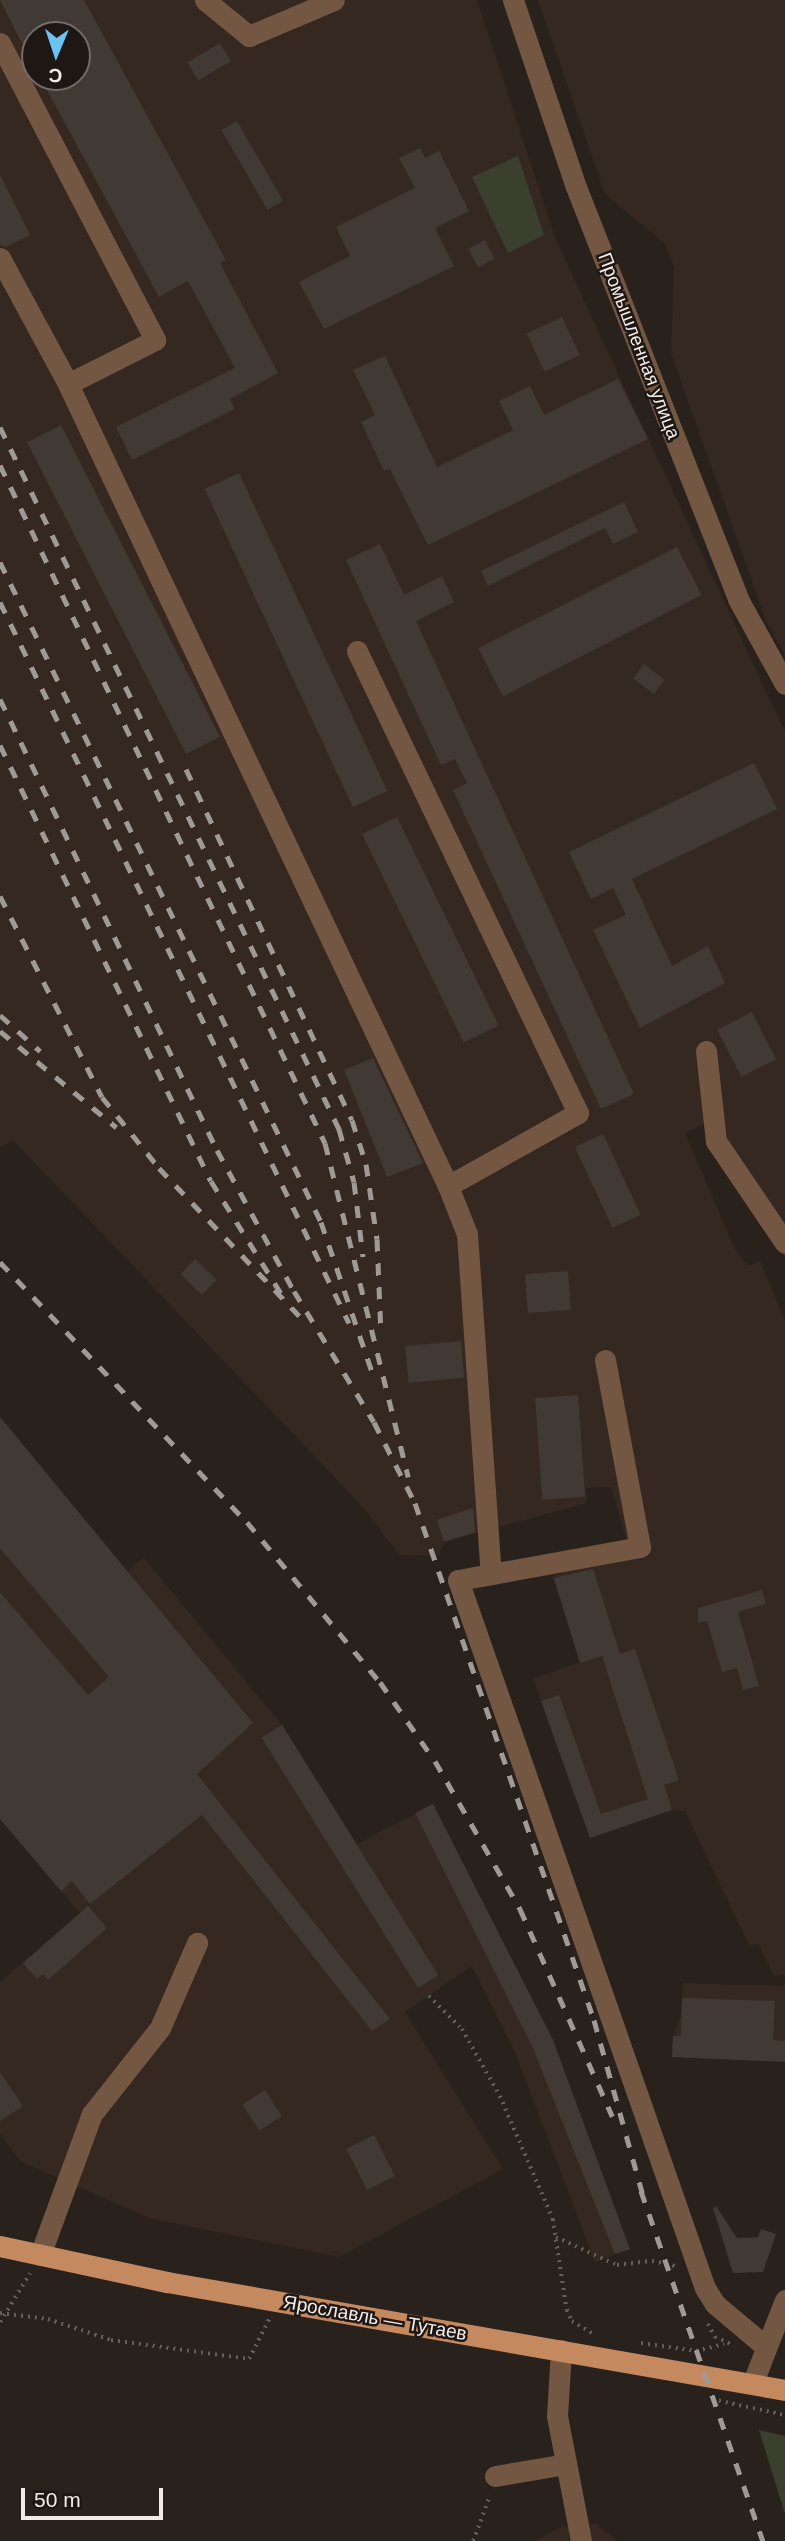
<!DOCTYPE html>
<html>
<head>
<meta charset="utf-8">
<style>
  body { margin:0 }
  #map { position:relative; width:785px; height:2541px; overflow:hidden; background:#28211c; font-family:Arial,sans-serif }
  div>[style] { position:absolute }
  .built>* { inset:0; background:#352820 }
  .green>* { inset:0; background:#3b402e }
  .building>* { inset:0; background:#413934; transform-origin:0 0 }
  .path>* { height:3.5px; margin-top:-1.75px; transform-origin:0; background:repeating-linear-gradient(90deg,#655e5a 0 2px,transparent 0 7px) }
  .minor>* { height:21px; margin:-10.5px; padding:0 10.5px; transform-origin:10.5px; border-radius:10.5px; background:#735743 }
  .major>* { height:21px; margin:-10.5px; padding:0 10.5px; transform-origin:10.5px; border-radius:10.5px; background:#c5895f }
  .rail>* { height:5px; margin-top:-2.5px; transform-origin:0; background:repeating-linear-gradient(90deg,#a09a96 0 12px,transparent 0 24px) }
  span { translate:-50% -50%; white-space:nowrap; text-align:center; line-height:1.15; -webkit-text-stroke:5px #1f1713; paint-order:stroke }
  .street-label { font-size:19px; color:#f2ece9 }
  .north { position:absolute; left:21px; top:21px; width:70px; height:70px; box-sizing:border-box; background:#1f1713; border:2px solid #736c69; border-radius:50%; rotate:182deg; font-size:19px; font-weight:700; line-height:28px; text-align:center; color:#f2ece9 }
  .north::after { content:''; display:block; margin:auto; width:24px; height:32px; background:#69c4f1; clip-path:polygon(50% 0,100% 100%,50% 72%,0 100%) }
  .scale { position:absolute; left:21px; top:2488px; width:142px; height:32px; box-sizing:border-box; border:4px solid #f2ece9; border-top:0; padding-left:9px; font-size:21px; line-height:24px; white-space:nowrap; color:#f2ece9; -webkit-text-stroke:5px #1f1713; paint-order:stroke }
</style>
</head>
<body>
<div id="map">
  <div class="built">
    <div style="clip-path:polygon(evenodd,0 0,477px 0,556px 240px,785px 732px,785px 1258px,744px 1191px,719px 1117px,685px 1133px,735px 1249px,748px 1266px,760px 1261px,785px 1320px,785px 1975px,774px 1976px,758px 1944px,749px 1945px,685px 1811px,672px 1810px,590px 1838px,541px 1701px,533px 1679px,580px 1662px,552px 1576px,630px 1552px,611px 1487px,586px 1488px,587px 1503px,444px 1542px,438px 1556px,399px 1555px,362px 1506px,13px 1140px,0 1148px,0 0,35px 35px,77px 35px,77px 77px,35px 77px,35px 35px)"></div>
    <div style="clip-path:polygon(538px 0,785px 0,785px 655px,766px 621px,671px 353px,674px 267px,665px 244px,605px 194px)"></div>
    <div style="clip-path:polygon(0 1417px,127px 1571px,144px 1558px,282px 1725px,357px 1844px,433px 1804px,553px 2040px,630px 2249px,595px 2262px,515px 2052px,472px 1966px,405px 2012px,503px 2169px,339px 2257px,149px 2218px,20px 2161px,0 2134px,0 1982px,80px 1913px,0 1819px)"></div>
    <div style="clip-path:polygon(683px 1983px,785px 1986px,785px 2062px,672px 2057px,673px 2036px,681px 2016px)"></div>
    <div style="clip-path:polygon(585px 2524px,596px 2524px,618px 2541px,535px 2541px,562px 2526px)"></div>
  </div>
  <div class="green">
    <div style="clip-path:polygon(518px 156px,544px 235px,508px 253px,472px 177px)"></div>
    <div style="clip-path:polygon(759px 2430px,785px 2436px,785px 2514px)"></div>
  </div>
  <div class="building">
    <div style="clip-path:polygon(0 0,84px 0,226px 260px,220px 263px,278px 373px,230px 399px,235px 409px,132px 460px,116px 427px,235px 368px,188px 281px,159px 297px,40px 77px,77px 77px,77px 35px,35px 35px,35px 69px)"></div>
    <div style="left:220px;top:43px;width:21px;height:38px;rotate:59deg"></div>
    <div style="left:237px;top:121px;width:92px;height:18px;rotate:60deg"></div>
    <div style="clip-path:polygon(420px 148px,425px 158px,439px 151px,469px 211px,435px 228px,454px 266px,324px 329px,299px 282px,350px 256px,336px 227px,415px 188px,399px 158px)"></div>
    <div style="clip-path:polygon(0 175px,30px 235px,6px 247px,0 245px)"></div>
    <div style="left:485px;top:240px;width:21px;height:19px;rotate:62deg"></div>
    <div style="left:562px;top:317px;width:42px;height:39px;rotate:65deg"></div>
    <div style="clip-path:polygon(385px 356px,437px 467px,513px 430px,499px 401px,530px 386px,544px 415px,618px 379px,648px 439px,428px 545px,390px 469px,384px 471px,361px 422px,375px 415px,353px 370px)"></div>
    <div style="left:61px;top:425px;width:350px;height:38px;rotate:63deg"></div>
    <div style="left:239px;top:473px;width:351px;height:38px;rotate:65deg"></div>
    <div style="clip-path:polygon(624px 502px,638px 532px,613px 544px,605px 528px,488px 586px,481px 571px)"></div>
    <div style="clip-path:polygon(380px 544px,404px 595px,442px 576px,454px 602px,416px 621px,634px 1094px,601px 1109px,453px 790px,467px 783px,455px 759px,441px 765px,346px 560px)"></div>
    <div style="left:677px;top:547px;width:54px;height:223px;rotate:63deg"></div>
    <div style="left:644px;top:664px;width:26px;height:18px;rotate:37deg"></div>
    <div style="clip-path:polygon(754px 763px,777px 809px,632px 879px,672px 966px,708px 946px,725px 983px,640px 1028px,593px 930px,626px 915px,613px 888px,591px 899px,569px 852px)"></div>
    <div style="left:397px;top:817px;width:232px;height:39px;rotate:64deg"></div>
    <div style="left:752px;top:1012px;width:53px;height:39px;rotate:63deg"></div>
    <div style="clip-path:polygon(373px 1058px,423px 1163px,387px 1177px,344px 1070px)"></div>
    <div style="left:603px;top:1134px;width:89px;height:31px;rotate:65deg"></div>
    <div style="left:195px;top:1259px;width:30px;height:21px;rotate:44deg"></div>
    <div style="left:568px;top:1271px;width:39px;height:43px;rotate:86deg"></div>
    <div style="left:461px;top:1341px;width:37px;height:56px;rotate:85deg"></div>
    <div style="left:578px;top:1395px;width:102px;height:43px;rotate:86deg"></div>
    <div style="clip-path:polygon(0 1417px,253px 1723px,197px 1774px,390px 2019px,372px 2031px,202px 1815px,90px 1904px,72px 1881px,61px 1891px,0 1819px,0 1592px,88px 1695px,109px 1677px,0 1548px)"></div>
    <div style="clip-path:polygon(473px 1508px,475px 1532px,444px 1542px,437px 1520px)"></div>
    <div style="clip-path:polygon(593px 1569px,620px 1654px,635px 1649px,679px 1780px,664px 1785px,672px 1810px,590px 1838px,541px 1701px,559px 1695px,601px 1814px,648px 1799px,602px 1656px,580px 1663px,554px 1578px)"></div>
    <div style="clip-path:polygon(762px 1590px,766px 1604px,738px 1612px,759px 1686px,743px 1690px,737px 1668px,722px 1672px,707px 1621px,698px 1623px,698px 1608px)"></div>
    <div style="left:282px;top:1725px;width:295px;height:24px;rotate:58deg"></div>
    <div style="clip-path:polygon(433px 1804px,553px 2040px,630px 2249px,615px 2254px,532px 2046px,415px 1813px)"></div>
    <div style="clip-path:polygon(88px 1906px,107px 1928px,48px 1980px,43px 1974px,37px 1979px,23px 1963px)"></div>
    <div style="clip-path:polygon(682px 1998px,775px 2001px,773px 2040px,785px 2041px,785px 2062px,672px 2057px,673px 2036px,681px 2036px)"></div>
    <div style="clip-path:polygon(0 2072px,23px 2106px,0 2121px)"></div>
    <div style="left:265px;top:2090px;width:31px;height:27px;rotate:57deg"></div>
    <div style="left:374px;top:2135px;width:46px;height:31px;rotate:63deg"></div>
    <div style="clip-path:polygon(716px 2206px,737px 2238px,758px 2237px,761px 2229px,776px 2234px,763px 2272px,733px 2273px,713px 2208px)"></div>
  </div>
  <div class="path">
    <div style="left:429px;top:1996px;width:47px;rotate:45deg"></div>
    <div style="left:462px;top:2029px;width:77px;rotate:60.4deg"></div>
    <div style="left:500px;top:2096px;width:134px;rotate:66.7deg"></div>
    <div style="left:553px;top:2219px;width:92px;rotate:81.3deg"></div>
    <div style="left:567px;top:2310px;width:12px;rotate:66deg"></div>
    <div style="left:572px;top:2321px;width:27px;rotate:31deg"></div>
    <div style="left:556px;top:2237px;width:67px;rotate:24.7deg"></div>
    <div style="left:617px;top:2265px;width:35px;rotate:-7deg"></div>
    <div style="left:652px;top:2261px;width:24px;rotate:12deg"></div>
    <div style="left:0;top:2313px;width:48px;rotate:7.1deg"></div>
    <div style="left:48px;top:2319px;width:66px;rotate:18.4deg"></div>
    <div style="left:111px;top:2340px;width:139px;rotate:7.8deg"></div>
    <div style="left:249px;top:2359px;width:45px;rotate:-63.4deg"></div>
    <div style="left:0;top:2322px;width:57px;rotate:-58.5deg"></div>
    <div style="left:708px;top:2324px;width:15px;rotate:62deg"></div>
    <div style="left:715px;top:2337px;width:20px;rotate:24deg"></div>
    <div style="left:641px;top:2343px;width:56px;rotate:8.3deg"></div>
    <div style="left:696px;top:2351px;width:29px;rotate:-14deg"></div>
    <div style="left:712px;top:2399px;width:75px;rotate:12.4deg"></div>
    <div style="left:473px;top:2541px;width:49px;rotate:-69.7deg"></div>
  </div>
  <div class="minor">
    <div style="left:205px;top:0;width:57px;rotate:39.3deg"></div>
    <div style="left:249px;top:36px;width:92px;rotate:-23deg"></div>
    <div style="left:513px;top:0;width:197px;rotate:71.4deg"></div>
    <div style="left:576px;top:187px;width:443px;rotate:68.5deg"></div>
    <div style="left:738px;top:599px;width:97px;rotate:61.1deg"></div>
    <div style="left:0;top:43px;width:335px;rotate:62.4deg"></div>
    <div style="left:155px;top:340px;width:97px;rotate:153.2deg"></div>
    <div style="left:68px;top:384px;width:887px;rotate:64.65deg"></div>
    <div style="left:0;top:258px;width:143px;rotate:61.6deg"></div>
    <div style="left:357px;top:651px;width:512px;rotate:64.44deg"></div>
    <div style="left:578px;top:1113px;width:149px;rotate:150.7deg"></div>
    <div style="left:448px;top:1186px;width:52px;rotate:68.4deg"></div>
    <div style="left:467px;top:1234px;width:341px;rotate:86deg"></div>
    <div style="left:706px;top:1051px;width:91px;rotate:83.7deg"></div>
    <div style="left:716px;top:1141px;width:123px;rotate:55.9deg"></div>
    <div style="left:605px;top:1360px;width:190px;rotate:79.4deg"></div>
    <div style="left:640px;top:1547px;width:185px;rotate:169.7deg"></div>
    <div style="left:458px;top:1580px;width:750px;rotate:70.77deg"></div>
    <div style="left:705px;top:2288px;width:19px;rotate:58deg"></div>
    <div style="left:715px;top:2304px;width:67px;rotate:40.1deg"></div>
    <div style="left:40px;top:2255px;width:150px;rotate:-69.8deg"></div>
    <div style="left:92px;top:2114px;width:110px;rotate:-51.7deg"></div>
    <div style="left:160px;top:2028px;width:93px;rotate:-66.5deg"></div>
    <div style="left:561px;top:2350px;width:66px;rotate:93.5deg"></div>
    <div style="left:557px;top:2416px;width:127px;rotate:79.1deg"></div>
    <div style="left:753px;top:2382px;width:88px;rotate:-68.7deg"></div>
    <div style="left:495px;top:2476px;width:72px;rotate:-9.6deg"></div>
  </div>
  <div class="major">
    <div style="left:0;top:2246px;width:171px;rotate:12.2deg"></div>
    <div style="left:167px;top:2282px;width:627px;rotate:9.91deg"></div>
  </div>
  <div class="rail">
    <div style="left:0;top:427px;width:780px;rotate:64.22deg"></div>
    <div style="left:339px;top:1129px;width:55px;rotate:74.2deg"></div>
    <div style="left:354px;top:1182px;width:75px;rotate:83.1deg"></div>
    <div style="left:0;top:465px;width:752px;rotate:64.39deg"></div>
    <div style="left:325px;top:1143px;width:344px;rotate:76deg"></div>
    <div style="left:0;top:562px;width:734px;rotate:64.06deg"></div>
    <div style="left:321px;top:1222px;width:165px;rotate:71.2deg"></div>
    <div style="left:0;top:602px;width:801px;rotate:64.17deg"></div>
    <div style="left:0;top:699px;width:500px;rotate:64.31deg"></div>
    <div style="left:217px;top:1150px;width:161px;rotate:61.4deg"></div>
    <div style="left:294px;top:1291px;width:153px;rotate:58.6deg"></div>
    <div style="left:374px;top:1422px;width:91px;rotate:63.2deg"></div>
    <div style="left:415px;top:1503px;width:547px;rotate:70.9deg"></div>
    <div style="left:594px;top:2020px;width:186px;rotate:74.4deg"></div>
    <div style="left:0;top:745px;width:484px;rotate:64.2deg"></div>
    <div style="left:211px;top:1181px;width:140px;rotate:58.1deg"></div>
    <div style="left:186px;top:769px;width:388px;rotate:64.7deg"></div>
    <div style="left:352px;top:1120px;width:46px;rotate:72.3deg"></div>
    <div style="left:366px;top:1164px;width:76px;rotate:81.7deg"></div>
    <div style="left:377px;top:1239px;width:94px;rotate:87.6deg"></div>
    <div style="left:0;top:896px;width:225px;rotate:63.1deg"></div>
    <div style="left:102px;top:1097px;width:91px;rotate:51.2deg"></div>
    <div style="left:159px;top:1168px;width:214px;rotate:46.5deg"></div>
    <div style="left:0;top:1015px;width:54px;rotate:42deg"></div>
    <div style="left:0;top:1031px;width:151px;rotate:39.6deg"></div>
    <div style="left:0;top:1262px;width:359px;rotate:46.5deg"></div>
    <div style="left:247px;top:1522px;width:208px;rotate:50.3deg"></div>
    <div style="left:380px;top:1682px;width:96px;rotate:55.2deg"></div>
    <div style="left:435px;top:1761px;width:171px;rotate:60.1deg"></div>
    <div style="left:520px;top:1909px;width:227px;rotate:66deg"></div>
    <div style="left:641px;top:2191px;width:371px;rotate:70.8deg"></div>
  </div>
  <div class="street-label">
    <span style="left:639px;top:346px;rotate:69deg">Промышленная улица</span>
    <span style="left:375px;top:2318px;rotate:10deg">Ярославль — Тутаев</span>
  </div>
  <div class="north">С</div>
  <div class="scale">50 m</div>
</div>
</body>
</html>
